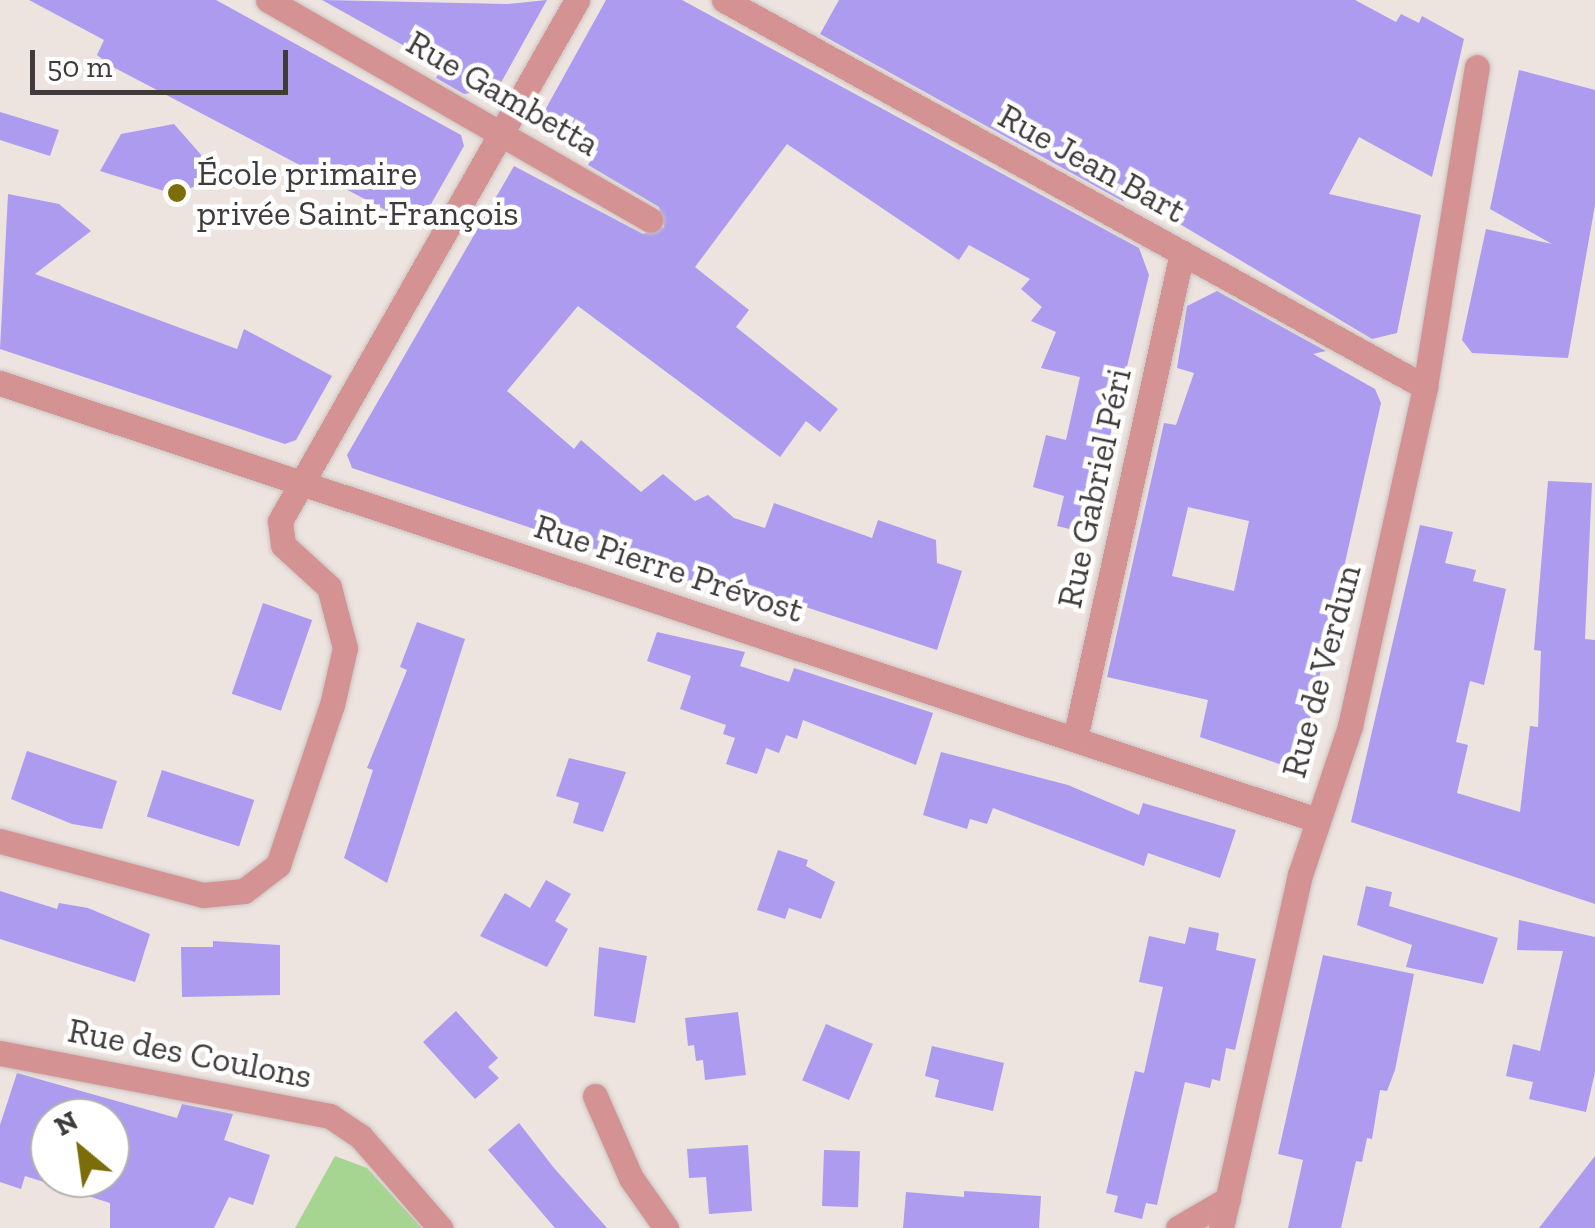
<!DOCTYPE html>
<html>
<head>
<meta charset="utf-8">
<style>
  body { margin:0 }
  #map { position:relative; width:1595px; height:1228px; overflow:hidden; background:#ede4e0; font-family:"Zilla Slab",serif }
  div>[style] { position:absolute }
  .green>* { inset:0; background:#a6d592 }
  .building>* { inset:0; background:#ac9bef; transform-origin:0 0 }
  .roads { filter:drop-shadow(0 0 2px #cac2bf) drop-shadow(0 0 2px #cac2bf) }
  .minor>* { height:25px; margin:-12.5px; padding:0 12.5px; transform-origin:12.5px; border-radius:12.5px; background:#d59293 }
  .dots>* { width:28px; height:28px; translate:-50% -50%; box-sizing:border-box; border:5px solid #fff; border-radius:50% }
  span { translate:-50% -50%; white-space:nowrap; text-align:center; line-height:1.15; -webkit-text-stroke:9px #fff; paint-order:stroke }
  .street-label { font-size:35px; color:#3f3b3a }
  .poi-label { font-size:35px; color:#3f3b3a }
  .left { translate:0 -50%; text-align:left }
  .north { position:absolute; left:30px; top:1098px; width:100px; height:100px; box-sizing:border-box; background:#fff; border:2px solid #b2b1b0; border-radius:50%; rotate:331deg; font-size:28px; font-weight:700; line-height:40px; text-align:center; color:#3f3b3a }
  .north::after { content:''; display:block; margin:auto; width:35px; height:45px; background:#7b6d09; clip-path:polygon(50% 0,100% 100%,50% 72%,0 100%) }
  .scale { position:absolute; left:30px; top:50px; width:258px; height:45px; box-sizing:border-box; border:5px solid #3f3b3a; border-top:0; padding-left:12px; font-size:30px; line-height:35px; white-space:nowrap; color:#3f3b3a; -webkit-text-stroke:8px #fff; paint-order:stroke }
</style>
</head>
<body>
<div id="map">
  <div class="green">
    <div style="clip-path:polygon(335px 1156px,367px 1168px,422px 1228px,295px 1228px)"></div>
  </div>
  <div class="building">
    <div style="clip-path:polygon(29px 0,216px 0,461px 135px,464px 146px,418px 227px,113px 67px,97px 55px,104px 40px)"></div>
    <div style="clip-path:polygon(322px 0,507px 4px,547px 0,498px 88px,464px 94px,436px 78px,442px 67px)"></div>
    <div style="clip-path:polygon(606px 0,682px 0,1139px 248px,1149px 275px,1087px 533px,1057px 526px,1064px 496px,1033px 487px,1046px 435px,1066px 440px,1080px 377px,1041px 368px,1056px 332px,1031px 321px,1042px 307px,1021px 289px,1030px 279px,969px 245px,959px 260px,787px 144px,695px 267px,749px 310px,736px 327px,838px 409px,820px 432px,806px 421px,780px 457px,578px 306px,507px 391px,574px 449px,581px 440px,641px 492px,663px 474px,695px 501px,708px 495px,734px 518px,765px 528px,774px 503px,872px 538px,878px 520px,936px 540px,937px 563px,962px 571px,937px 650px,723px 580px,692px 582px,352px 468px,347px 455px,514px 166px,643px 234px,664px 227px,659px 207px,588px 165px,596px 152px,539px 121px)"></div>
    <div style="clip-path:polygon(839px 0,1355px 0,1396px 22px,1401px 14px,1419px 23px,1422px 16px,1464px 39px,1432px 177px,1359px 137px,1329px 194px,1421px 215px,1397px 333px,1372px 339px,1118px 187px,1124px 202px,820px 34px)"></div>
    <div style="clip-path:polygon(1519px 70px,1595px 90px,1595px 205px,1568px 358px,1472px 353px,1462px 340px,1486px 229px,1552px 244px,1490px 209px)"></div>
    <div style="clip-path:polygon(0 112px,59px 130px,50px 156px,0 140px)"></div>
    <div style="clip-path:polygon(174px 124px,218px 174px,177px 195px,100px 171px,121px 134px)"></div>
    <div style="clip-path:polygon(8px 194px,59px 204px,91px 231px,35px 274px,237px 349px,244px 329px,332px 376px,296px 440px,285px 444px,0 349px)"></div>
    <div style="clip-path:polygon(evenodd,1217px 291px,1326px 351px,1313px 354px,1375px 389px,1381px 403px,1301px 758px,1288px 767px,1200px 737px,1208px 700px,1107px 677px,1164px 423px,1176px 425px,1194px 373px,1177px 368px,1187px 306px,1217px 291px,1188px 507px,1249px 521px,1234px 591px,1172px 576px,1188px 507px)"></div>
    <div style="clip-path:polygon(1548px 481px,1592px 483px,1585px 639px,1595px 640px,1595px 904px,1351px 822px,1420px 525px,1453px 532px,1445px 563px,1476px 570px,1473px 581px,1506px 589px,1484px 685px,1470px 681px,1456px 742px,1468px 745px,1457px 793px,1520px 812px,1530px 726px,1538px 727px,1541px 651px,1534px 650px)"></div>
    <div style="left:263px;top:603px;width:52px;height:96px;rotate:19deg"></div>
    <div style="clip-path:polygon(417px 622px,465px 639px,387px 883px,344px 858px,373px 770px,367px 768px,407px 670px,400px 667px)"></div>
    <div style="clip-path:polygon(657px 632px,745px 652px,740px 666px,789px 682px,794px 668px,933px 713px,916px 765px,803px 720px,797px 739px,786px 735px,779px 753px,766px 748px,757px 774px,726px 764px,735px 738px,723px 734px,726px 725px,680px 709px,691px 676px,647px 661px)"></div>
    <div style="clip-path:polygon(27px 751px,117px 781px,102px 829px,72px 824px,11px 799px)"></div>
    <div style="clip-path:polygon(941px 752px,1068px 785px,1139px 815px,1143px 803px,1236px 830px,1220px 878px,1148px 853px,1144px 866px,993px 808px,987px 824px,970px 819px,967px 829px,923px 815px)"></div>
    <div style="clip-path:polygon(569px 758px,626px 772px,603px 832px,573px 823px,579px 803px,556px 796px)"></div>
    <div style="left:162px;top:770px;width:97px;height:49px;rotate:18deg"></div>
    <div style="clip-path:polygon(778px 850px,808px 860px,806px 866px,835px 882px,821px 919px,789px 908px,785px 919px,757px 910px)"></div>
    <div style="clip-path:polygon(546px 880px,571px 894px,555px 921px,568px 929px,547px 967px,480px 936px,505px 893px,530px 908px)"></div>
    <div style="clip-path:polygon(1366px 886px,1392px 892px,1389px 906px,1498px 938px,1483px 984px,1406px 967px,1412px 945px,1357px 925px)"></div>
    <div style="clip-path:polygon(0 891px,57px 909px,59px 903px,88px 908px,150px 934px,135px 982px,0 939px)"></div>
    <div style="clip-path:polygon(1519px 920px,1595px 937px,1595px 1072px,1586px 1112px,1529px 1099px,1533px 1082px,1506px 1076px,1513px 1044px,1540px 1051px,1563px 951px,1517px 950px)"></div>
    <div style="clip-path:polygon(1189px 927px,1219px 933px,1216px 950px,1256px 959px,1235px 1050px,1226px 1048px,1220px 1081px,1212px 1079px,1210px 1088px,1185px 1082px,1157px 1205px,1146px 1203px,1142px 1219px,1114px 1212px,1118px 1196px,1106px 1193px,1135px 1071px,1144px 1073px,1163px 987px,1139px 982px,1149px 936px,1185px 944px)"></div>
    <div style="clip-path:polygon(213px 941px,280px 945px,280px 995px,182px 997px,181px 947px,213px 947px)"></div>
    <div style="clip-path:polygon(599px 947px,647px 956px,635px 1023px,594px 1016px)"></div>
    <div style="clip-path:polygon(1323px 955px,1414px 974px,1395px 1070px,1387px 1091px,1380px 1090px,1372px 1139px,1367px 1138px,1362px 1162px,1356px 1161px,1341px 1228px,1288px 1228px,1303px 1160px,1278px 1154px)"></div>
    <div style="clip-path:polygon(456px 1011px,498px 1058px,488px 1067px,499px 1078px,475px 1099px,423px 1042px)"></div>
    <div style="clip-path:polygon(738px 1012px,746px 1075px,705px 1080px,703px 1060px,696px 1061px,694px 1045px,688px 1046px,685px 1018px)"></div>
    <div style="left:826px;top:1024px;width:51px;height:61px;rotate:23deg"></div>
    <div style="clip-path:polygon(932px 1046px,1004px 1063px,993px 1111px,935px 1097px,939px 1080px,925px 1076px)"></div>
    <div style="clip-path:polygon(evenodd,17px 1073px,177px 1118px,182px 1104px,233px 1114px,224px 1140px,270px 1155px,253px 1205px,229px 1197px,214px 1228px,110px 1228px,110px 1203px,25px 1176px,21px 1189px,0 1182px,0 1125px,17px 1073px,50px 1118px,110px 1118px,110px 1178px,50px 1182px,50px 1118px)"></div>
    <div style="clip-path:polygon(519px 1123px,554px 1168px,607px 1228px,555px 1228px,488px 1150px)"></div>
    <div style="clip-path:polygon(748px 1145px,752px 1211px,709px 1214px,706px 1177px,689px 1178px,687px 1149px)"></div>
    <div style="left:824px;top:1150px;width:36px;height:56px;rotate:2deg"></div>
    <div style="clip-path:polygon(1595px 1156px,1595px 1228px,1539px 1228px)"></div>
    <div style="clip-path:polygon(964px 1191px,1041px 1196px,1039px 1228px,903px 1228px,906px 1192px,964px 1197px)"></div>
  </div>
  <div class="roads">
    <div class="minor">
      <div style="left:268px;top:0;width:441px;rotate:29.9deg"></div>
      <div style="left:724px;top:0;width:801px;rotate:28.9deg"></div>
      <div style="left:0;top:383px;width:1388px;rotate:18.36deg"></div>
      <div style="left:1075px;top:739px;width:498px;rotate:-77.6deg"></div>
      <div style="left:0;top:841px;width:210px;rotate:14.9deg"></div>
      <div style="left:203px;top:895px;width:41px;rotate:-5.6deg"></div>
      <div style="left:244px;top:891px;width:43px;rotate:-37.4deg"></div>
      <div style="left:278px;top:865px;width:169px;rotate:-71.4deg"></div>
      <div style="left:332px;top:705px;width:58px;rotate:-77.2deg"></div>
      <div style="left:345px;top:648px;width:63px;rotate:-104.7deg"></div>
      <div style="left:329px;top:587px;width:62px;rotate:-137.6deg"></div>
      <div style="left:283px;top:545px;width:24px;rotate:-97deg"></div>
      <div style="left:280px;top:521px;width:600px;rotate:-60.31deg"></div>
      <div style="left:0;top:1053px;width:336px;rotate:10.8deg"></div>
      <div style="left:330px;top:1116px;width:37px;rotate:34deg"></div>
      <div style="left:361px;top:1137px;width:121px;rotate:49deg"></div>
      <div style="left:595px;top:1096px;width:90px;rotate:66.3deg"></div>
      <div style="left:631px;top:1178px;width:61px;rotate:55deg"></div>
      <div style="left:1178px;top:1228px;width:58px;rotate:-30.1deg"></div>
      <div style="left:1221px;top:1228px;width:362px;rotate:-77.4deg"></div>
      <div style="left:1300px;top:875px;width:157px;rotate:-71.4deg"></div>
      <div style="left:1350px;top:726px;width:347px;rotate:-77.5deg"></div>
      <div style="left:1425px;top:387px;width:324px;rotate:-80.8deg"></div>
    </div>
  </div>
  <div class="dots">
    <div style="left:177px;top:193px;background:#7b6d09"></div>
  </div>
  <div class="street-label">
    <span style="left:503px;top:93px;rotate:30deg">Rue Gambetta</span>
    <span style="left:1092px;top:163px;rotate:29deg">Rue Jean Bart</span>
    <span style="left:1094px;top:488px;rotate:-78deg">Rue Gabriel Péri</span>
    <span style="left:669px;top:568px;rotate:18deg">Rue Pierre Prévost</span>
    <span style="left:1321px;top:671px;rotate:-75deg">Rue de Verdun</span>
    <span style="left:190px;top:1053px;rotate:11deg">Rue des Coulons</span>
  </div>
  <div class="poi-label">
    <span class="left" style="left:197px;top:193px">École primaire<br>privée Saint-François</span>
  </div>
  <div class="north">N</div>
  <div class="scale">50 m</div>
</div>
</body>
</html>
